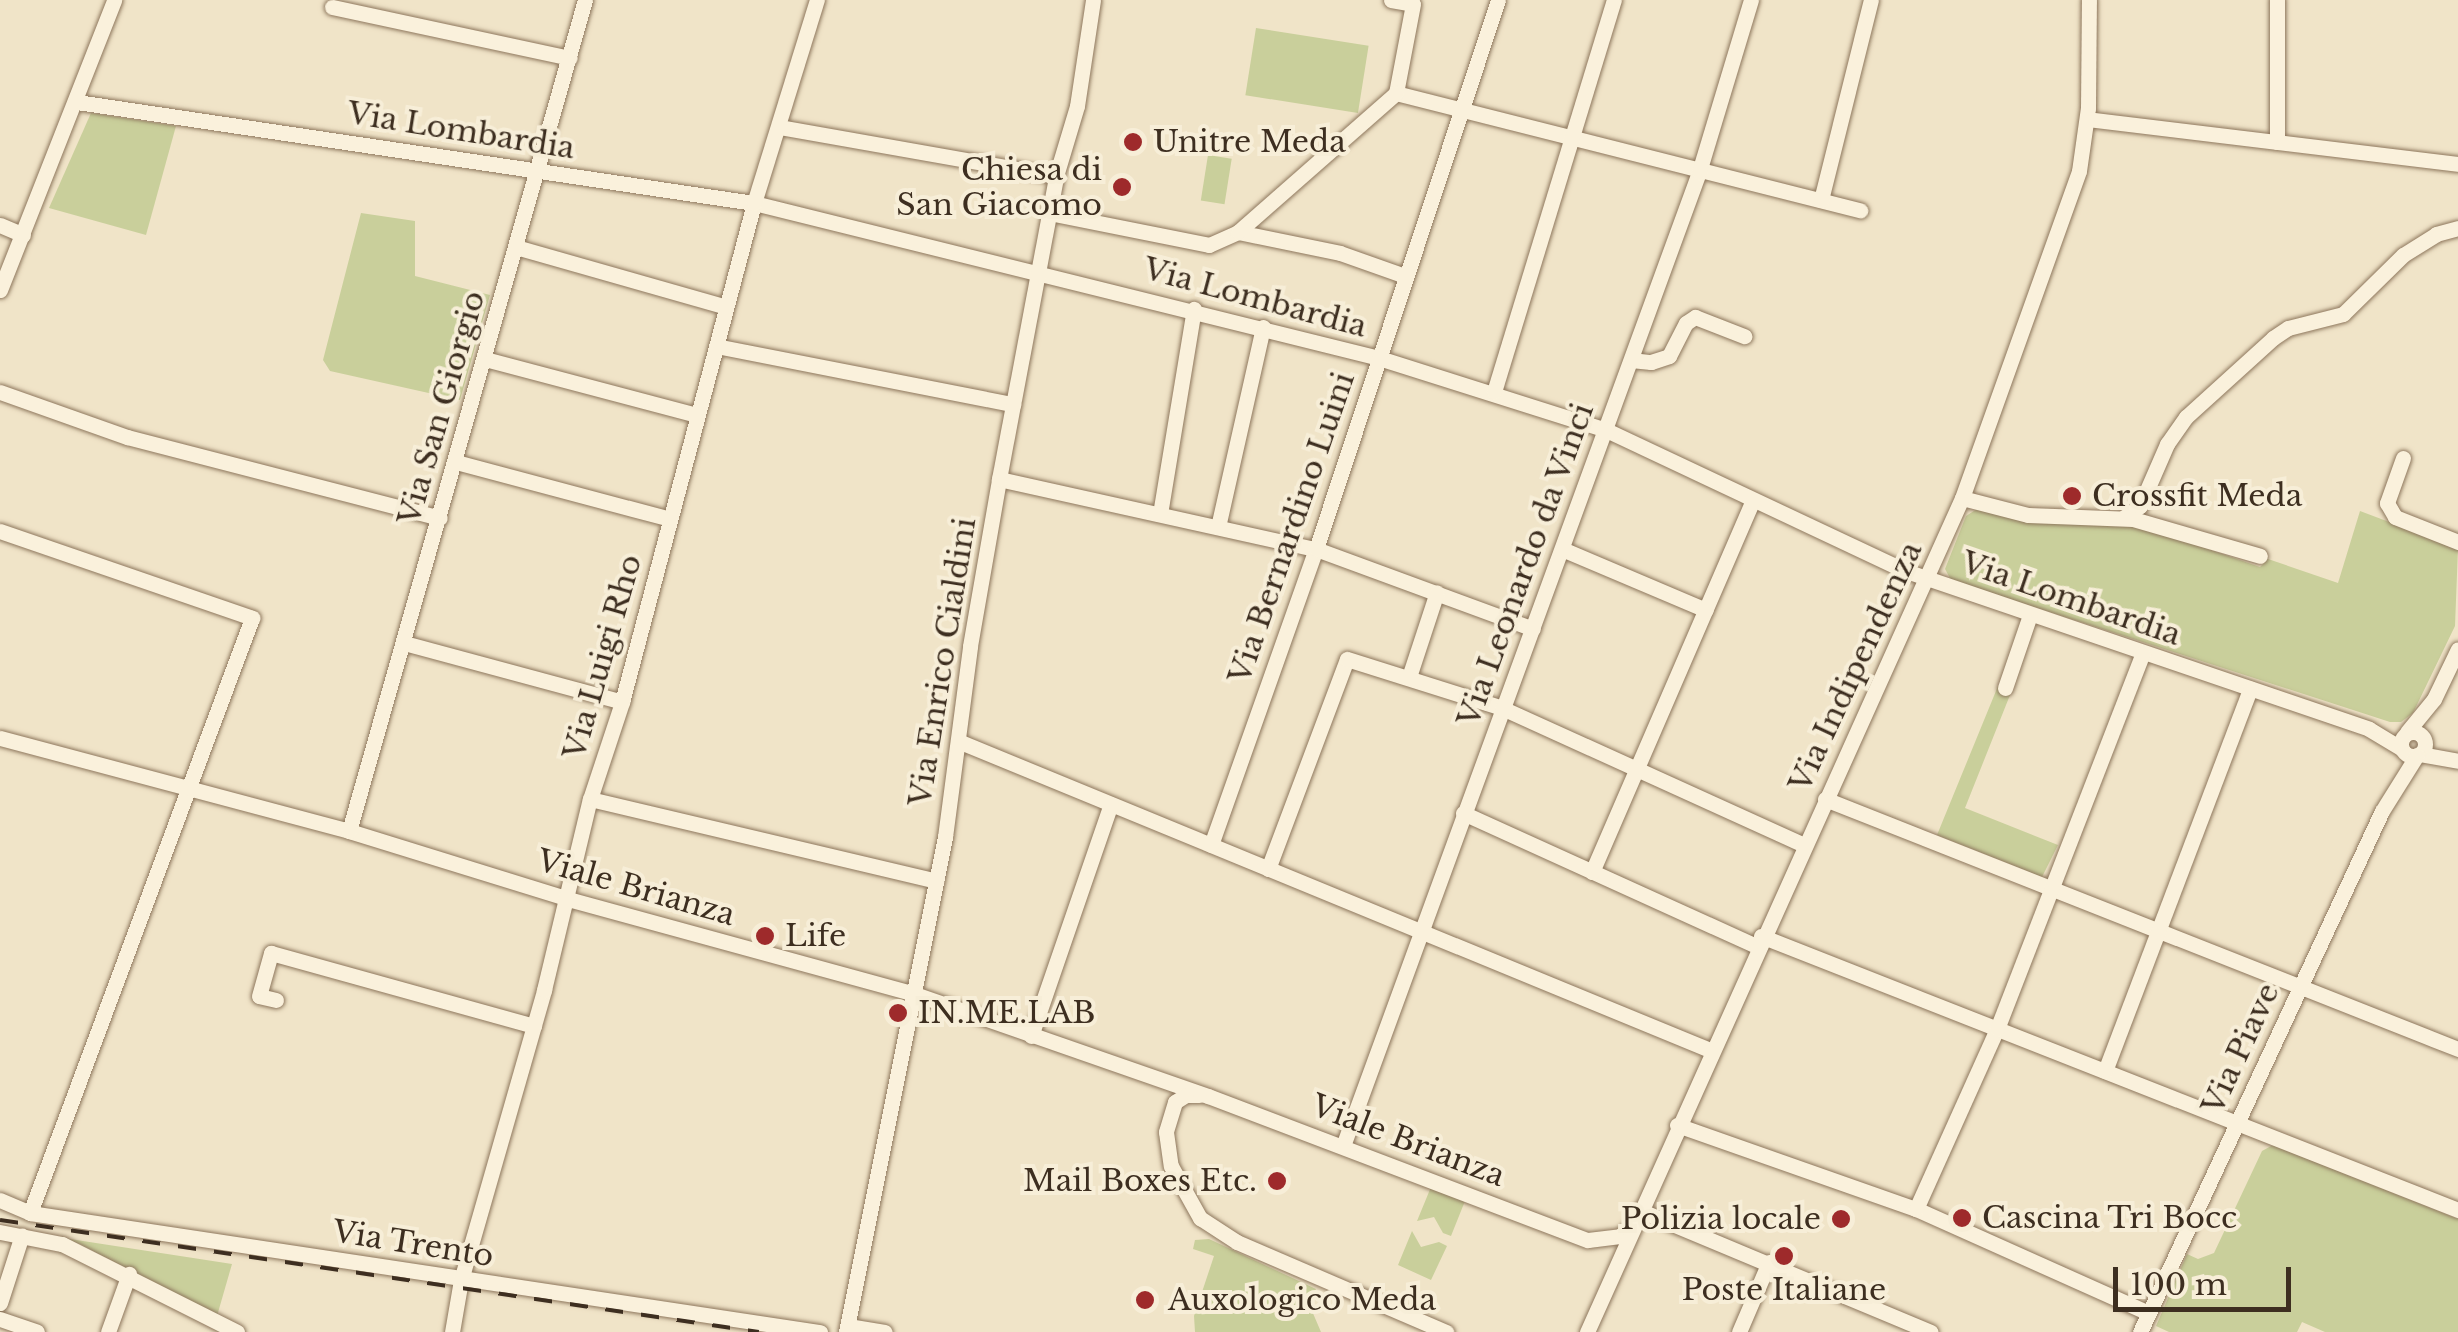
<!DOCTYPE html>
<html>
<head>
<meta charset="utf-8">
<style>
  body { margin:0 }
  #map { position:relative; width:2458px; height:1332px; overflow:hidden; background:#f0e4c8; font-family:"Libre Baskerville",serif }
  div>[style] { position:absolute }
  .green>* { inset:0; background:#c9cf9b; transform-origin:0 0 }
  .roads { filter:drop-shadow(0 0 2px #8d765c) drop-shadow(0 0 2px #8d765c) }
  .minor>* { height:15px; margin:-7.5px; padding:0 7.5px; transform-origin:7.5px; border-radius:7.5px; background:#faf1dc }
  .minor>.ring { margin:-7.5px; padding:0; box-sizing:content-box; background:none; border:15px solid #faf1dc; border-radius:50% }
  .rail>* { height:4px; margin-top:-2px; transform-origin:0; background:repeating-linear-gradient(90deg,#3d2e20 0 18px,transparent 0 36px) }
  .dots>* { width:28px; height:28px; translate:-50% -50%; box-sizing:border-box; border:5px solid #f7eed8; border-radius:50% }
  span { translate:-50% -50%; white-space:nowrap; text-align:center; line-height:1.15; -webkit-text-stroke:8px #f7eed8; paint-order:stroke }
  .street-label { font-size:30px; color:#3d2e20 }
  .poi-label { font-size:30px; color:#3d2e20 }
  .left { translate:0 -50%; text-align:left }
  .right { translate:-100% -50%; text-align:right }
  .scale { position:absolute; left:2113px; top:1267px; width:178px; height:45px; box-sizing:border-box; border:5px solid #3d2e20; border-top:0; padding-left:12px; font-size:30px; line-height:35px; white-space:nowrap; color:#3d2e20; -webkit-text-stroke:8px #f7eed8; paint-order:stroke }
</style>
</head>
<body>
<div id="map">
  <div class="green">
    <div style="left:1256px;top:28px;width:114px;height:68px;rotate:9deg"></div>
    <div style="clip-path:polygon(91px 113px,176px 126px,146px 235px,49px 208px)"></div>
    <div style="left:1208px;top:155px;width:24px;height:46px;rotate:9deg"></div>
    <div style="clip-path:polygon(361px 213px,415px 221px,415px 276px,490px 295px,460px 400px,330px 371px,323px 360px)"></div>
    <div style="clip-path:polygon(1977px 509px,2111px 526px,2142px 526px,2260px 567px,2268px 559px,2338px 583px,2360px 511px,2458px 548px,2455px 626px,2413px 713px,2401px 722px,2390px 722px,1951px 580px,1945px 569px,1966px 516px)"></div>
    <div style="clip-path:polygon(1998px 686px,2012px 690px,1965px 808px,2058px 845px,2042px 877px,1937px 835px)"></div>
    <div style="clip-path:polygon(2273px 1145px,2458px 1219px,2458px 1332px,2325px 1332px,2302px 1322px,2297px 1332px,2169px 1332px,2156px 1326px,2187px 1254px,2198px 1259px,2214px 1253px,2262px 1151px)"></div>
    <div style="clip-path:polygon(1431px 1187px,1465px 1201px,1451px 1236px,1443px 1233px,1434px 1217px,1417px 1221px)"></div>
    <div style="clip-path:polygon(1412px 1231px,1421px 1247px,1439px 1242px,1447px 1246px,1431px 1280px,1398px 1265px)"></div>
    <div style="clip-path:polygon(57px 1237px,232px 1264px,217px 1316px,80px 1244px)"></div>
    <div style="clip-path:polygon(1209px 1239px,1316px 1289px,1309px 1304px,1321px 1332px,1195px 1332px,1194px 1316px,1214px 1256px,1193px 1249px,1195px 1240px)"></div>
  </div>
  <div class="roads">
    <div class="minor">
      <div style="left:1391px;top:0;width:22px;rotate:10deg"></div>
      <div style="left:1413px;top:4px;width:91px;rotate:100.8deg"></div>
      <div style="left:332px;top:7px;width:243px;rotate:12.1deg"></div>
      <div style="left:1396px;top:93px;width:479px;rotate:14.2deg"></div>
      <div style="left:77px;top:102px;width:684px;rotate:8.49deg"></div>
      <div style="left:754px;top:203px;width:644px;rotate:13.93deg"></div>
      <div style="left:1379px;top:358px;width:238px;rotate:17.6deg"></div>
      <div style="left:1606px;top:430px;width:331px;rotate:25.2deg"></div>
      <div style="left:1906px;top:571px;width:489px;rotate:18.8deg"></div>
      <div style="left:2369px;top:729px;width:37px;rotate:31deg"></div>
      <div style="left:2087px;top:119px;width:374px;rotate:6.9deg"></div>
      <div style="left:779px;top:127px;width:281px;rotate:10deg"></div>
      <div style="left:2277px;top:142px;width:142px;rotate:-90deg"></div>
      <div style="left:1821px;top:200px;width:206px;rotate:-76deg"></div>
      <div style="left:1049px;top:213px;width:163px;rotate:11.3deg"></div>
      <div style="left:1209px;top:245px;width:32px;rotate:-24deg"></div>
      <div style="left:1238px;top:232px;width:104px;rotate:11.6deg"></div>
      <div style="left:1340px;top:253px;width:69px;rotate:19.5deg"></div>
      <div style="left:0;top:225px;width:25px;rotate:23deg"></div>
      <div style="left:1238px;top:232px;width:210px;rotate:-41.3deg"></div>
      <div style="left:516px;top:247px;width:218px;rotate:15.9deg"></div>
      <div style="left:0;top:290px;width:312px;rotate:-68.5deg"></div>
      <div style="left:716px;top:346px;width:303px;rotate:11.1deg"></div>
      <div style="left:485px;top:359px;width:219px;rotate:14.8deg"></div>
      <div style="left:1631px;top:360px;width:20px;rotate:6deg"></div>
      <div style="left:1651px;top:362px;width:19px;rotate:-18deg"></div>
      <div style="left:1669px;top:356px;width:37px;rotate:-63deg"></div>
      <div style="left:1686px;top:323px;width:11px;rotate:-34deg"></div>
      <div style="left:1695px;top:317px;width:53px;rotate:21.2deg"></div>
      <div style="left:0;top:392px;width:135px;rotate:19.5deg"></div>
      <div style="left:127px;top:437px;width:323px;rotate:14.5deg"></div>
      <div style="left:1494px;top:392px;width:410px;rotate:-73deg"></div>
      <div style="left:2403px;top:458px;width:48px;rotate:109.6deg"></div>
      <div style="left:2387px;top:503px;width:16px;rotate:60deg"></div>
      <div style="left:2395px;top:517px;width:68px;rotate:21.6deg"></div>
      <div style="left:456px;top:462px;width:221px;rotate:14.9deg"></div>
      <div style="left:999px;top:479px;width:325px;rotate:12.5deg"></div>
      <div style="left:1316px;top:549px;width:231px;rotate:20.2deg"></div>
      <div style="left:1962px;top:498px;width:68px;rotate:14.4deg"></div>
      <div style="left:2028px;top:515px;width:105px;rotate:2.2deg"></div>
      <div style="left:2133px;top:519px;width:132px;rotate:16.2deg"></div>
      <div style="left:1160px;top:514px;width:208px;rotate:-80.6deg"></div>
      <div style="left:2123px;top:518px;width:21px;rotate:-35deg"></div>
      <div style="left:2140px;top:506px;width:68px;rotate:-66.5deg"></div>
      <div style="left:2167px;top:444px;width:33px;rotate:-55deg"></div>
      <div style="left:2186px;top:417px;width:118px;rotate:-42.2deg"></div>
      <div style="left:2273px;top:338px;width:18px;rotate:-34deg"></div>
      <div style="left:2288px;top:328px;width:57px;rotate:-14.3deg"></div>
      <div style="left:2343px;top:314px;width:84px;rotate:-44.5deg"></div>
      <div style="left:2403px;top:255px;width:39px;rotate:-32deg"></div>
      <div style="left:2436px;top:234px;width:23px;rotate:-15deg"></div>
      <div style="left:1218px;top:527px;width:205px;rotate:-77.3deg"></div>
      <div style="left:0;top:531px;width:267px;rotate:19deg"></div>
      <div style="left:252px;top:618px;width:635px;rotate:110.46deg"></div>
      <div style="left:1562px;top:549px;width:156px;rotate:23deg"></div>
      <div style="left:404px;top:643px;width:226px;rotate:15.1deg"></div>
      <div style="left:1409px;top:677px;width:89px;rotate:-71.8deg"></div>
      <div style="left:2005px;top:688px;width:77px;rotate:-71.1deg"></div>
      <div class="ring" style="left:2401px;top:732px;width:9px;height:9px"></div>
      <div style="left:2407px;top:732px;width:43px;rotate:-50.7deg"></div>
      <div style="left:2434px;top:699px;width:55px;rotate:-64.4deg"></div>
      <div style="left:0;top:738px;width:361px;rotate:14.9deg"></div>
      <div style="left:349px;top:831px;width:229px;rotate:17.2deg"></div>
      <div style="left:568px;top:899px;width:357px;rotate:15.3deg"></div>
      <div style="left:912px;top:993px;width:313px;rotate:19.2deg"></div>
      <div style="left:1208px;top:1096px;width:406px;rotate:20.8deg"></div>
      <div style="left:1588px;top:1240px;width:32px;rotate:-7deg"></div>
      <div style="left:1620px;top:1236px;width:16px;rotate:-40deg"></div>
      <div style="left:958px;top:741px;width:813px;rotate:22.34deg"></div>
      <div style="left:2420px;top:754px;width:39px;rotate:10deg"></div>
      <div style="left:590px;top:799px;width:356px;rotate:13.3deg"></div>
      <div style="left:1825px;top:799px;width:681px;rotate:21.55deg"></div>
      <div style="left:1463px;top:813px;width:322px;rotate:24.4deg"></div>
      <div style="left:349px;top:831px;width:864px;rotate:-74.15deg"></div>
      <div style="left:1211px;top:845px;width:314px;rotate:-70.5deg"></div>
      <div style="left:1316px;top:549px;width:578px;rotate:-71.66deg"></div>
      <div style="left:1268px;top:869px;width:224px;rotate:-69.4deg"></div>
      <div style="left:1347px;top:659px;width:163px;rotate:17.5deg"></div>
      <div style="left:1502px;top:708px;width:332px;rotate:24.4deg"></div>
      <div style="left:1592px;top:872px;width:405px;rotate:-66.6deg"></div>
      <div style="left:1761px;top:936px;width:749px;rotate:21.46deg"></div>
      <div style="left:276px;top:1000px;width:17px;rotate:-167deg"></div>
      <div style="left:259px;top:996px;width:45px;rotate:-74.4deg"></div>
      <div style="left:271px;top:953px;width:273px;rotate:15.5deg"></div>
      <div style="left:1031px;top:1036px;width:245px;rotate:-71deg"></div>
      <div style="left:2105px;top:1071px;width:409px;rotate:-69.2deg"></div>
      <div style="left:1199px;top:1095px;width:13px;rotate:180deg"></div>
      <div style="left:1186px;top:1095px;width:13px;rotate:148deg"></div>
      <div style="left:1175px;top:1102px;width:31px;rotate:107deg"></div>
      <div style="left:1166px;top:1132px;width:34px;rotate:82deg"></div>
      <div style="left:1171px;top:1166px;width:60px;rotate:60.9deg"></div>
      <div style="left:1200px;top:1218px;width:44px;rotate:33deg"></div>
      <div style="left:1237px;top:1242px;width:228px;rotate:23.3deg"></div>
      <div style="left:1677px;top:1125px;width:253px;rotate:19.4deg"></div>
      <div style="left:1916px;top:1209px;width:255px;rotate:24.1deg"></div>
      <div style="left:1343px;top:1146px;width:1037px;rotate:-69.92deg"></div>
      <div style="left:1699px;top:172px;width:180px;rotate:-73.2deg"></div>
      <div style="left:0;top:1200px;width:33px;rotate:23deg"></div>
      <div style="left:30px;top:1213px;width:799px;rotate:8.57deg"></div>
      <div style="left:1916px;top:1209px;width:197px;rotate:-65.8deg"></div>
      <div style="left:1997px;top:1029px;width:403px;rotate:-68.8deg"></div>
      <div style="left:1639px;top:1210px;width:316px;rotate:22.7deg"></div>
      <div style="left:0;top:1232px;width:63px;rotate:11deg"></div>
      <div style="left:62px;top:1244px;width:196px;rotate:26.7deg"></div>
      <div style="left:0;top:1303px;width:71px;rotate:-72.1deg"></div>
      <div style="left:0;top:1319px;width:39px;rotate:19deg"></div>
      <div style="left:848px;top:1326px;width:37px;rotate:9deg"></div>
      <div style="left:108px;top:1332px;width:62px;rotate:-70.1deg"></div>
      <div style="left:452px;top:1332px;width:53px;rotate:-80.2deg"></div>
      <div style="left:461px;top:1280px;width:302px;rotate:-74deg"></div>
      <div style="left:544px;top:990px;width:196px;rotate:-76.5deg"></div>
      <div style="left:590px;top:799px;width:102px;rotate:-71.7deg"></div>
      <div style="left:622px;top:702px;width:516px;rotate:-75.18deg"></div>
      <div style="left:754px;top:203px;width:213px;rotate:-72.8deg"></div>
      <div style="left:846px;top:1332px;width:505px;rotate:-78.69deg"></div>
      <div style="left:945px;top:837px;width:193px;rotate:-82.5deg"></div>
      <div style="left:970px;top:646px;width:169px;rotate:-80.1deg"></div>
      <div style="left:999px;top:479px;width:308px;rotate:-79.3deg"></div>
      <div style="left:1056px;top:176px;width:73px;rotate:-73.3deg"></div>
      <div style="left:1077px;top:106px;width:107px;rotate:-81.4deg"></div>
      <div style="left:1587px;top:1332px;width:914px;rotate:-65.79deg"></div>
      <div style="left:1962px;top:498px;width:347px;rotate:-70.3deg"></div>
      <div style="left:2079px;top:171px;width:64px;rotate:-81.9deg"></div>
      <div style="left:2088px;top:108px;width:108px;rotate:-89.5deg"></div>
      <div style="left:1739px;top:1332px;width:76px;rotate:-66.8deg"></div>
      <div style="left:2140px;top:1332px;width:574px;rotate:-65.09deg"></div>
      <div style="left:2382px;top:811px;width:66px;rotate:-58deg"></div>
    </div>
  </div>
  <div class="rail">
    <div style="left:0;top:1220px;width:767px;rotate:8.39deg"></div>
  </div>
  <div class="dots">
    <div style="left:1133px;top:142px;background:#9e2a2b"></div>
    <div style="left:1122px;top:187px;background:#9e2a2b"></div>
    <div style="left:2072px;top:496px;background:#9e2a2b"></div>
    <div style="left:765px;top:936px;background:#9e2a2b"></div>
    <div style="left:898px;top:1013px;background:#9e2a2b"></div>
    <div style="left:1277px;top:1181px;background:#9e2a2b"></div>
    <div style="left:1962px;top:1218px;background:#9e2a2b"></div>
    <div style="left:1841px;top:1219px;background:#9e2a2b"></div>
    <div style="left:1784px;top:1256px;background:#9e2a2b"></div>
    <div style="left:1145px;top:1300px;background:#9e2a2b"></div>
  </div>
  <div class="street-label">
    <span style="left:461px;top:131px;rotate:9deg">Via Lombardia</span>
    <span style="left:1255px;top:298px;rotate:15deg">Via Lombardia</span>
    <span style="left:442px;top:408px;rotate:-74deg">Via San Giorgio</span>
    <span style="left:1292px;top:528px;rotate:-71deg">Via Bernardino Luini</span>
    <span style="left:1526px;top:565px;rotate:-70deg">Via Leonardo da Vinci</span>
    <span style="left:2071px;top:599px;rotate:19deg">Via Lombardia</span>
    <span style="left:603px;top:657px;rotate:-74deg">Via Luigi Rho</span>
    <span style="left:943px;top:662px;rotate:-81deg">Via Enrico Cialdini</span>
    <span style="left:1856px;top:667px;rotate:-65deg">Via Indipendenza</span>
    <span style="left:636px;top:888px;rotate:16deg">Viale Brianza</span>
    <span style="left:2241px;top:1049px;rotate:-65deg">Via Piave</span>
    <span style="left:1408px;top:1141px;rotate:21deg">Viale Brianza</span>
    <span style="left:413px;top:1244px;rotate:9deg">Via Trento</span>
  </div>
  <div class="poi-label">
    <span class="left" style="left:1153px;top:142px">Unitre Meda</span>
    <span class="right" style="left:1102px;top:187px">Chiesa di<br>San Giacomo</span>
    <span class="left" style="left:2092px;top:496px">Crossfit Meda</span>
    <span class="left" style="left:785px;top:936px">Life</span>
    <span class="left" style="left:918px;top:1013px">IN.ME.LAB</span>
    <span class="right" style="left:1257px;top:1181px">Mail Boxes Etc.</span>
    <span class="left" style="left:1982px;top:1218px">Cascina Tri Bocc</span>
    <span class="right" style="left:1821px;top:1219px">Polizia locale</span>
    <span style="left:1784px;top:1290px">Poste Italiane</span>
    <span class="left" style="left:1168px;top:1300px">Auxologico Meda</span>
  </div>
  <div class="scale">100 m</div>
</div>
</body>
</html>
